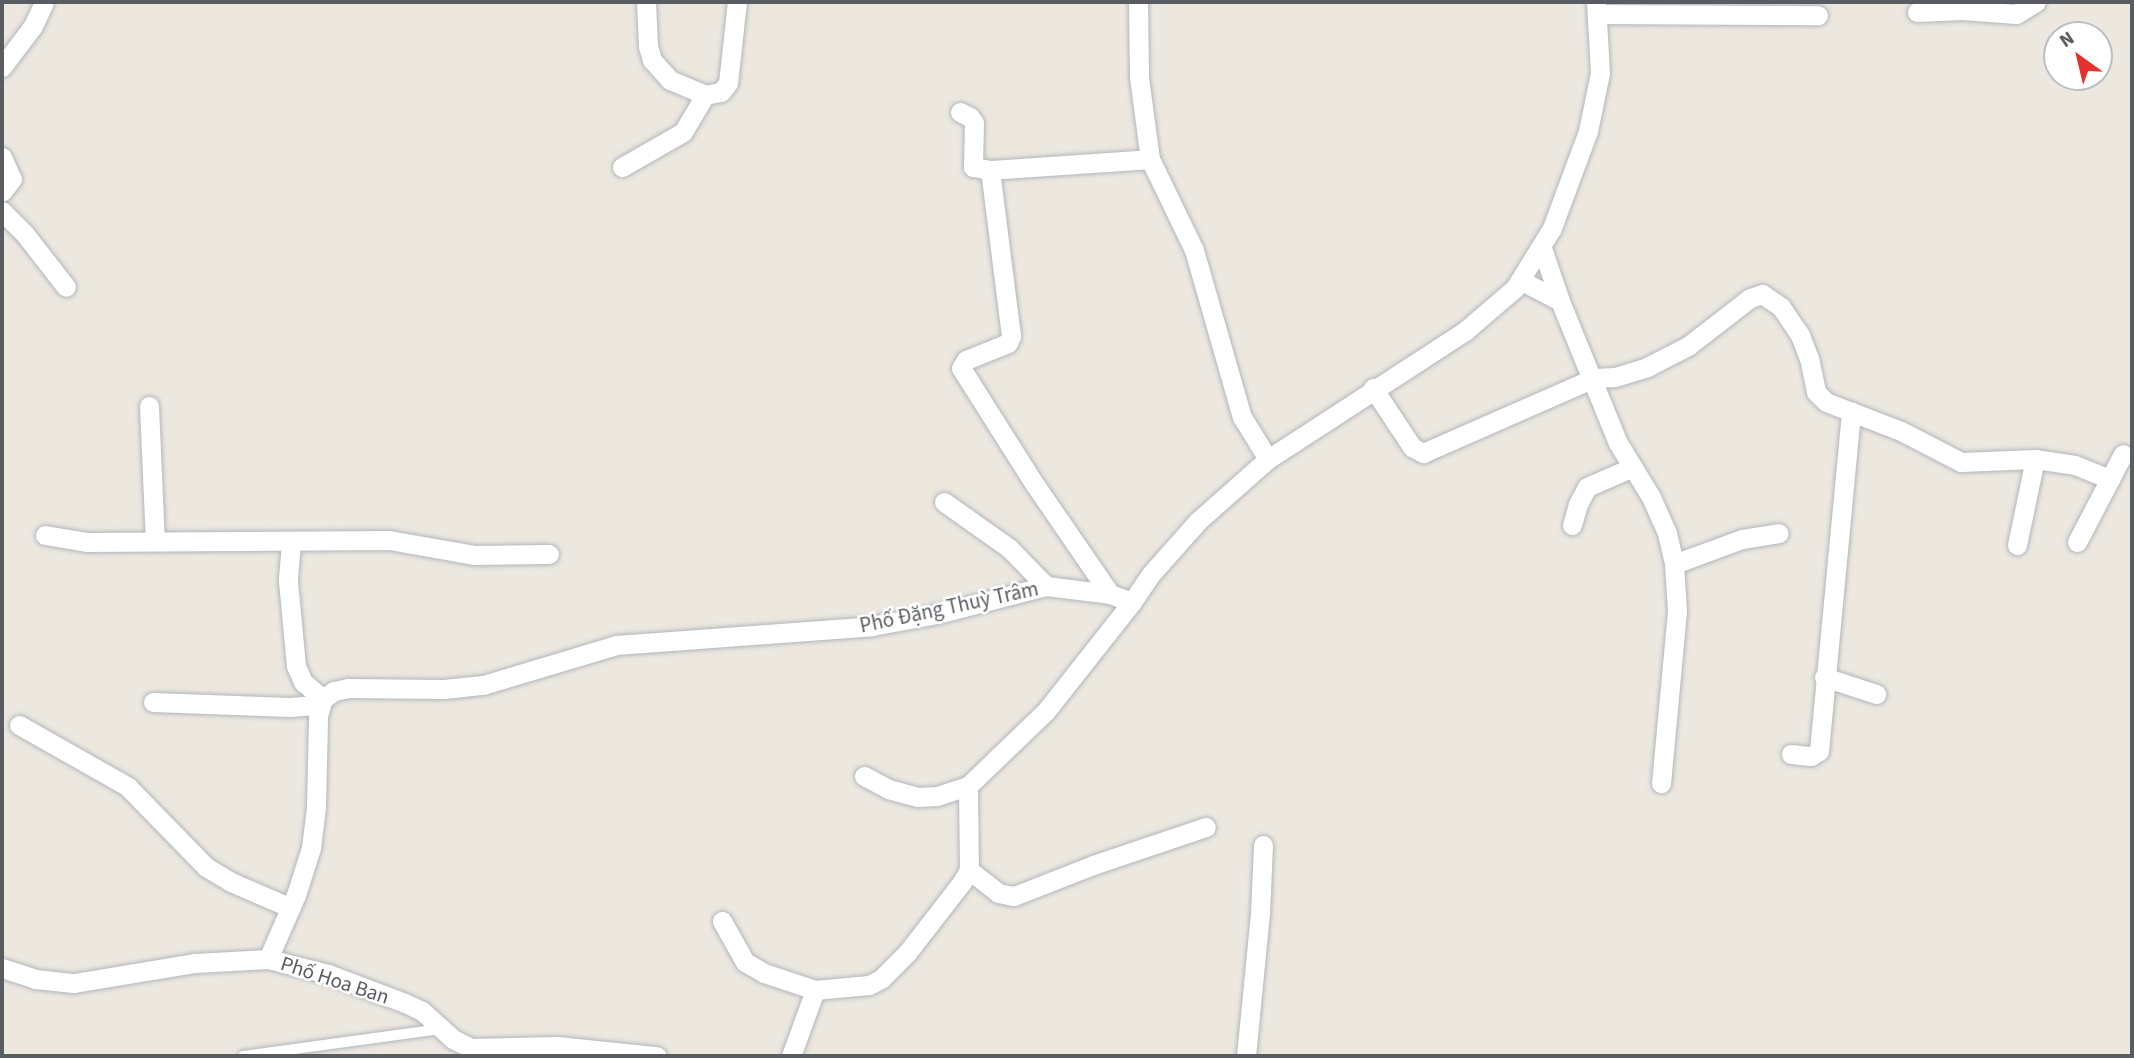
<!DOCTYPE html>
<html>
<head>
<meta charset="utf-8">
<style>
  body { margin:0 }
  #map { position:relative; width:2134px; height:1058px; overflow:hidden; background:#ece8e0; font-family:"Source Sans 3",sans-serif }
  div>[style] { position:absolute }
  .roads { filter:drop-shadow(0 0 2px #b3b6bb) drop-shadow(0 0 2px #b3b6bb) }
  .lane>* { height:10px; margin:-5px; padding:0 5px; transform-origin:5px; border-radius:5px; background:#fff }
  .street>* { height:19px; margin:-9.5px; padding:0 9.5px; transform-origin:9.5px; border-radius:9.5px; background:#fff }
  span { translate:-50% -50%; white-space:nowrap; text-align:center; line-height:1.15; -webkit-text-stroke:5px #fff; paint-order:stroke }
  .street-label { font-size:21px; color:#595d61 }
  .frame { position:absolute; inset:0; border:4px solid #595d61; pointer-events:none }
  .north { position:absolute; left:2043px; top:21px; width:70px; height:70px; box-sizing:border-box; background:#fff; border:2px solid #bdbec0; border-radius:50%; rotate:326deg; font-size:19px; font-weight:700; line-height:28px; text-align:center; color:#595d61 }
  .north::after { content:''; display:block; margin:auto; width:24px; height:32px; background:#e5312c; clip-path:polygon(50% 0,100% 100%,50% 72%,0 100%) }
</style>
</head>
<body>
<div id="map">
  <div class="roads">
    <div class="lane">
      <div style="left:243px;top:1056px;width:198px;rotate:-7.8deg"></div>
    </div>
    <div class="street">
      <div style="left:646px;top:2px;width:44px;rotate:87.4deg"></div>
      <div style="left:648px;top:46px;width:15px;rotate:74deg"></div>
      <div style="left:652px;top:60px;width:27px;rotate:48deg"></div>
      <div style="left:670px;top:80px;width:38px;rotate:23deg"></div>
      <div style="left:705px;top:95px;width:16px;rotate:-11deg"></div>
      <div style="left:721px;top:92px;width:11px;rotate:-52deg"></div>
      <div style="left:728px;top:83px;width:81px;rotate:-83.7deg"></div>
      <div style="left:1138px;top:2px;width:75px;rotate:89.2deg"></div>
      <div style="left:1139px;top:77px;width:83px;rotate:82.4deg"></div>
      <div style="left:1150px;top:159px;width:101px;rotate:64.2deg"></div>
      <div style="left:1194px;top:250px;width:174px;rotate:74deg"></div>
      <div style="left:1242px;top:417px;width:49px;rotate:58.2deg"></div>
      <div style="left:1917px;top:12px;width:45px;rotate:-2.5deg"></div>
      <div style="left:1962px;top:10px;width:54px;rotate:4.2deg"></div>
      <div style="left:2016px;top:14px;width:23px;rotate:-31deg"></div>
      <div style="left:1598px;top:14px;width:220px;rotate:0.3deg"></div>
      <div style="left:2px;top:67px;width:51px;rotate:-52.9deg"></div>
      <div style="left:33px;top:26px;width:26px;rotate:-65deg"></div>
      <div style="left:960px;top:112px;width:11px;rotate:27deg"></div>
      <div style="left:970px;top:117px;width:7px;rotate:56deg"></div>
      <div style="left:974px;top:123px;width:44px;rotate:91.3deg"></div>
      <div style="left:973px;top:167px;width:17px;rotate:10deg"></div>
      <div style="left:2px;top:157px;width:24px;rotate:66deg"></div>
      <div style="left:12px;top:179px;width:16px;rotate:128deg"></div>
      <div style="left:622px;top:167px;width:70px;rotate:-29.8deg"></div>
      <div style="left:683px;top:132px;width:43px;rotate:-59.3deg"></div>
      <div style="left:2px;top:211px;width:31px;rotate:45deg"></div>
      <div style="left:24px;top:233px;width:68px;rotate:52.1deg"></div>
      <div style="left:1542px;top:248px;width:56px;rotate:71.2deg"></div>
      <div style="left:1560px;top:301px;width:153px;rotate:67.8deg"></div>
      <div style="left:1618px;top:443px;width:63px;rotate:58.6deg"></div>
      <div style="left:1651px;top:497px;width:39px;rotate:66deg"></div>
      <div style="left:1667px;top:533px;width:32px;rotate:77deg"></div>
      <div style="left:1674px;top:564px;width:47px;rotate:86.3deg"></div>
      <div style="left:1677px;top:611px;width:173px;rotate:95.3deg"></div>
      <div style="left:1520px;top:280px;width:45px;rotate:27.7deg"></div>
      <div style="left:1373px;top:388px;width:71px;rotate:56.5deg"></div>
      <div style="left:1412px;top:447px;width:13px;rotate:29deg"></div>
      <div style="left:1423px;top:453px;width:187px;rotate:-23.7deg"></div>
      <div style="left:1594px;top:378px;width:21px;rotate:-3deg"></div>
      <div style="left:1615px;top:377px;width:34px;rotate:-17deg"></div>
      <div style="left:1647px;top:367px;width:46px;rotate:-27.1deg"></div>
      <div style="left:1688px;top:346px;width:78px;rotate:-37.7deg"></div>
      <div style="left:1750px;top:298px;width:13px;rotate:-18deg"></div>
      <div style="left:1762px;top:294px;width:23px;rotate:34deg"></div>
      <div style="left:1781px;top:307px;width:34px;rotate:56deg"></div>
      <div style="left:1800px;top:335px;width:25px;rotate:69deg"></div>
      <div style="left:1809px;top:358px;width:35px;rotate:78deg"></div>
      <div style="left:1816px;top:392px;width:14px;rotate:45deg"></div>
      <div style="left:1826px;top:402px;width:80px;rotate:21.1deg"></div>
      <div style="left:1901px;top:431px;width:68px;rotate:27.3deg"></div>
      <div style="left:1961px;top:462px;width:74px;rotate:-2.3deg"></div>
      <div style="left:2035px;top:459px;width:40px;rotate:8.5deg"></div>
      <div style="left:2075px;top:465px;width:38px;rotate:22deg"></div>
      <div style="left:149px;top:406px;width:135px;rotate:87.5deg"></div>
      <div style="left:944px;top:502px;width:80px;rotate:35.3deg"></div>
      <div style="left:1009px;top:548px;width:53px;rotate:45.8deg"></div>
      <div style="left:1572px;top:525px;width:22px;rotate:-74deg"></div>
      <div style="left:1578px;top:504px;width:19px;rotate:-62deg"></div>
      <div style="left:1587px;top:487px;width:50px;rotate:-23.5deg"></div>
      <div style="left:45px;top:535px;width:43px;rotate:9.5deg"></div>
      <div style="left:87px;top:542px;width:302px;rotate:-0.4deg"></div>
      <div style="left:389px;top:540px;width:86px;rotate:10deg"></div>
      <div style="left:474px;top:555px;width:75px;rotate:-0.8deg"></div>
      <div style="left:2077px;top:542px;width:99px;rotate:-62.4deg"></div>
      <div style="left:291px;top:543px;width:38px;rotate:95deg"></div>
      <div style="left:288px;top:581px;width:85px;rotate:84.6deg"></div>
      <div style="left:296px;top:666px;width:17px;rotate:66deg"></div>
      <div style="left:303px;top:682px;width:26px;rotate:40deg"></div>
      <div style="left:2017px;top:545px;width:88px;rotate:-78.2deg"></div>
      <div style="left:1674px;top:564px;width:72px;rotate:-20.2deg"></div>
      <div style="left:1742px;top:539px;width:37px;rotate:-9deg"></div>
      <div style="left:1110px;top:594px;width:132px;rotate:-124.5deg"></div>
      <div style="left:1035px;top:485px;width:138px;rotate:-122.3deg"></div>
      <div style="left:961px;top:368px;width:9px;rotate:-58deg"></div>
      <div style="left:966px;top:360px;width:45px;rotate:-22deg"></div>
      <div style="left:1008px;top:343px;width:8px;rotate:-67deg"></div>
      <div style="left:1011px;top:336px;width:167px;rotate:-97.2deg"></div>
      <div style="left:990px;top:170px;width:160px;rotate:-3.9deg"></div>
      <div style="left:1824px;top:677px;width:55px;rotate:18.1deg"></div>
      <div style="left:153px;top:702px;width:136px;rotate:2.1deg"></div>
      <div style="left:289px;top:707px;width:31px;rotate:-4deg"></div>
      <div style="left:19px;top:725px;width:124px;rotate:29.5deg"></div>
      <div style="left:127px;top:786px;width:113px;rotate:45.7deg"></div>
      <div style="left:206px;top:867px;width:29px;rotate:31deg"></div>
      <div style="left:231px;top:882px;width:65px;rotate:23.4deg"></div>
      <div style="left:1791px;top:754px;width:20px;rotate:6deg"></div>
      <div style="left:1811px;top:756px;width:9px;rotate:-32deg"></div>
      <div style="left:1819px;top:751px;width:341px;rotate:-84.6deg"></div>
      <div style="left:864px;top:776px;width:27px;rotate:28deg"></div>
      <div style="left:888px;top:789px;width:31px;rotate:15deg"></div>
      <div style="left:918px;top:797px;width:19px;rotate:-3deg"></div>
      <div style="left:937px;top:796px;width:33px;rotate:-18deg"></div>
      <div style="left:968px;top:786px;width:108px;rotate:-43.9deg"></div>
      <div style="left:1046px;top:711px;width:139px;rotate:-51.7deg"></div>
      <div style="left:969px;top:870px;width:37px;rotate:38deg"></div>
      <div style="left:998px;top:893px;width:16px;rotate:11deg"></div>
      <div style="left:1014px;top:896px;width:85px;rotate:-21.4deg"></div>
      <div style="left:1093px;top:865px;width:119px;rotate:-18.6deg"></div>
      <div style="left:722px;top:921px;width:47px;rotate:60.7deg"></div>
      <div style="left:745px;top:962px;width:22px;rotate:30deg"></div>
      <div style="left:764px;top:973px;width:54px;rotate:18.4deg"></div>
      <div style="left:268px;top:959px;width:70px;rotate:-66.4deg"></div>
      <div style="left:296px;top:895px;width:49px;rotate:-72.3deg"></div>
      <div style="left:311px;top:848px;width:41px;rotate:-83deg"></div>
      <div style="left:316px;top:807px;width:91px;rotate:-88.7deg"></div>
      <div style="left:318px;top:716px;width:18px;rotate:-74deg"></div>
      <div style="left:323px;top:699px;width:14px;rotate:-36deg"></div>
      <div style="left:334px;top:691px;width:14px;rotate:-12deg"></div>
      <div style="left:348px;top:688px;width:96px;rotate:0.6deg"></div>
      <div style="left:444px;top:689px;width:39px;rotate:-6deg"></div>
      <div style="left:483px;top:685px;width:139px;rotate:-16.7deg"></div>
      <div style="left:616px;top:645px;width:257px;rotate:-4.2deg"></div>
      <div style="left:872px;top:626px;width:66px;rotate:-10.5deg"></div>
      <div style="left:937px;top:614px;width:113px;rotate:-14.4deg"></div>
      <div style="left:1046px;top:586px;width:64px;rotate:7.1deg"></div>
      <div style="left:1110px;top:594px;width:23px;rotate:20deg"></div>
      <div style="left:1132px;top:602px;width:34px;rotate:-56deg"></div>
      <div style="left:1151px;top:574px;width:71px;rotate:-48.4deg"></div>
      <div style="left:1198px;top:521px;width:94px;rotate:-41.5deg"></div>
      <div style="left:1268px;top:459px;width:235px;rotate:-33deg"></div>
      <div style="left:1465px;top:331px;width:66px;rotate:-40.7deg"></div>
      <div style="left:1515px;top:288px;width:70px;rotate:-58.3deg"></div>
      <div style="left:1552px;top:228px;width:103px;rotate:-69.6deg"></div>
      <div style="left:1588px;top:131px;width:59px;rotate:-78.3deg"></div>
      <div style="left:1600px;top:73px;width:71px;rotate:-93.2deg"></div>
      <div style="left:2px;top:968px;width:35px;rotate:18deg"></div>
      <div style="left:35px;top:979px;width:39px;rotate:6deg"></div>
      <div style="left:74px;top:983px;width:123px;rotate:-9.4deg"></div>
      <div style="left:195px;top:963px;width:73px;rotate:-3.1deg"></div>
      <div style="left:268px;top:959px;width:62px;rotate:14deg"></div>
      <div style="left:328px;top:974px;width:82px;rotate:20.6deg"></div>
      <div style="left:405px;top:1003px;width:19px;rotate:25deg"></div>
      <div style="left:422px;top:1011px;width:42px;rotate:42.1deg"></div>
      <div style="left:453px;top:1039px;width:20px;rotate:27deg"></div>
      <div style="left:471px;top:1048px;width:86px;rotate:-1.3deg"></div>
      <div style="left:557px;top:1046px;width:100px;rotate:5.8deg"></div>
      <div style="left:791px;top:1056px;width:70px;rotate:-70deg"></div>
      <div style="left:815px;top:990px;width:54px;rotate:-5.3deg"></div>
      <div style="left:869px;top:985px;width:13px;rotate:-27deg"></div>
      <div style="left:881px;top:979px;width:37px;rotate:-45deg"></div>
      <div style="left:907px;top:953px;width:90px;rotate:-52.2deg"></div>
      <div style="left:962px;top:882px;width:14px;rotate:-60deg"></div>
      <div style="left:969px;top:870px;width:84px;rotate:-90.7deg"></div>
      <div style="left:1246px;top:1056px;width:143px;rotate:-84.4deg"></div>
      <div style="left:1260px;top:914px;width:69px;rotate:-87.5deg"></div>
    </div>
  </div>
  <div class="street-label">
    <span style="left:949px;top:607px;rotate:-12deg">Phố Đặng Thuỳ Trâm</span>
    <span style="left:335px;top:980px;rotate:18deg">Phố Hoa Ban</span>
  </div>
  <div class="frame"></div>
  <div class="north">N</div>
</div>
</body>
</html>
